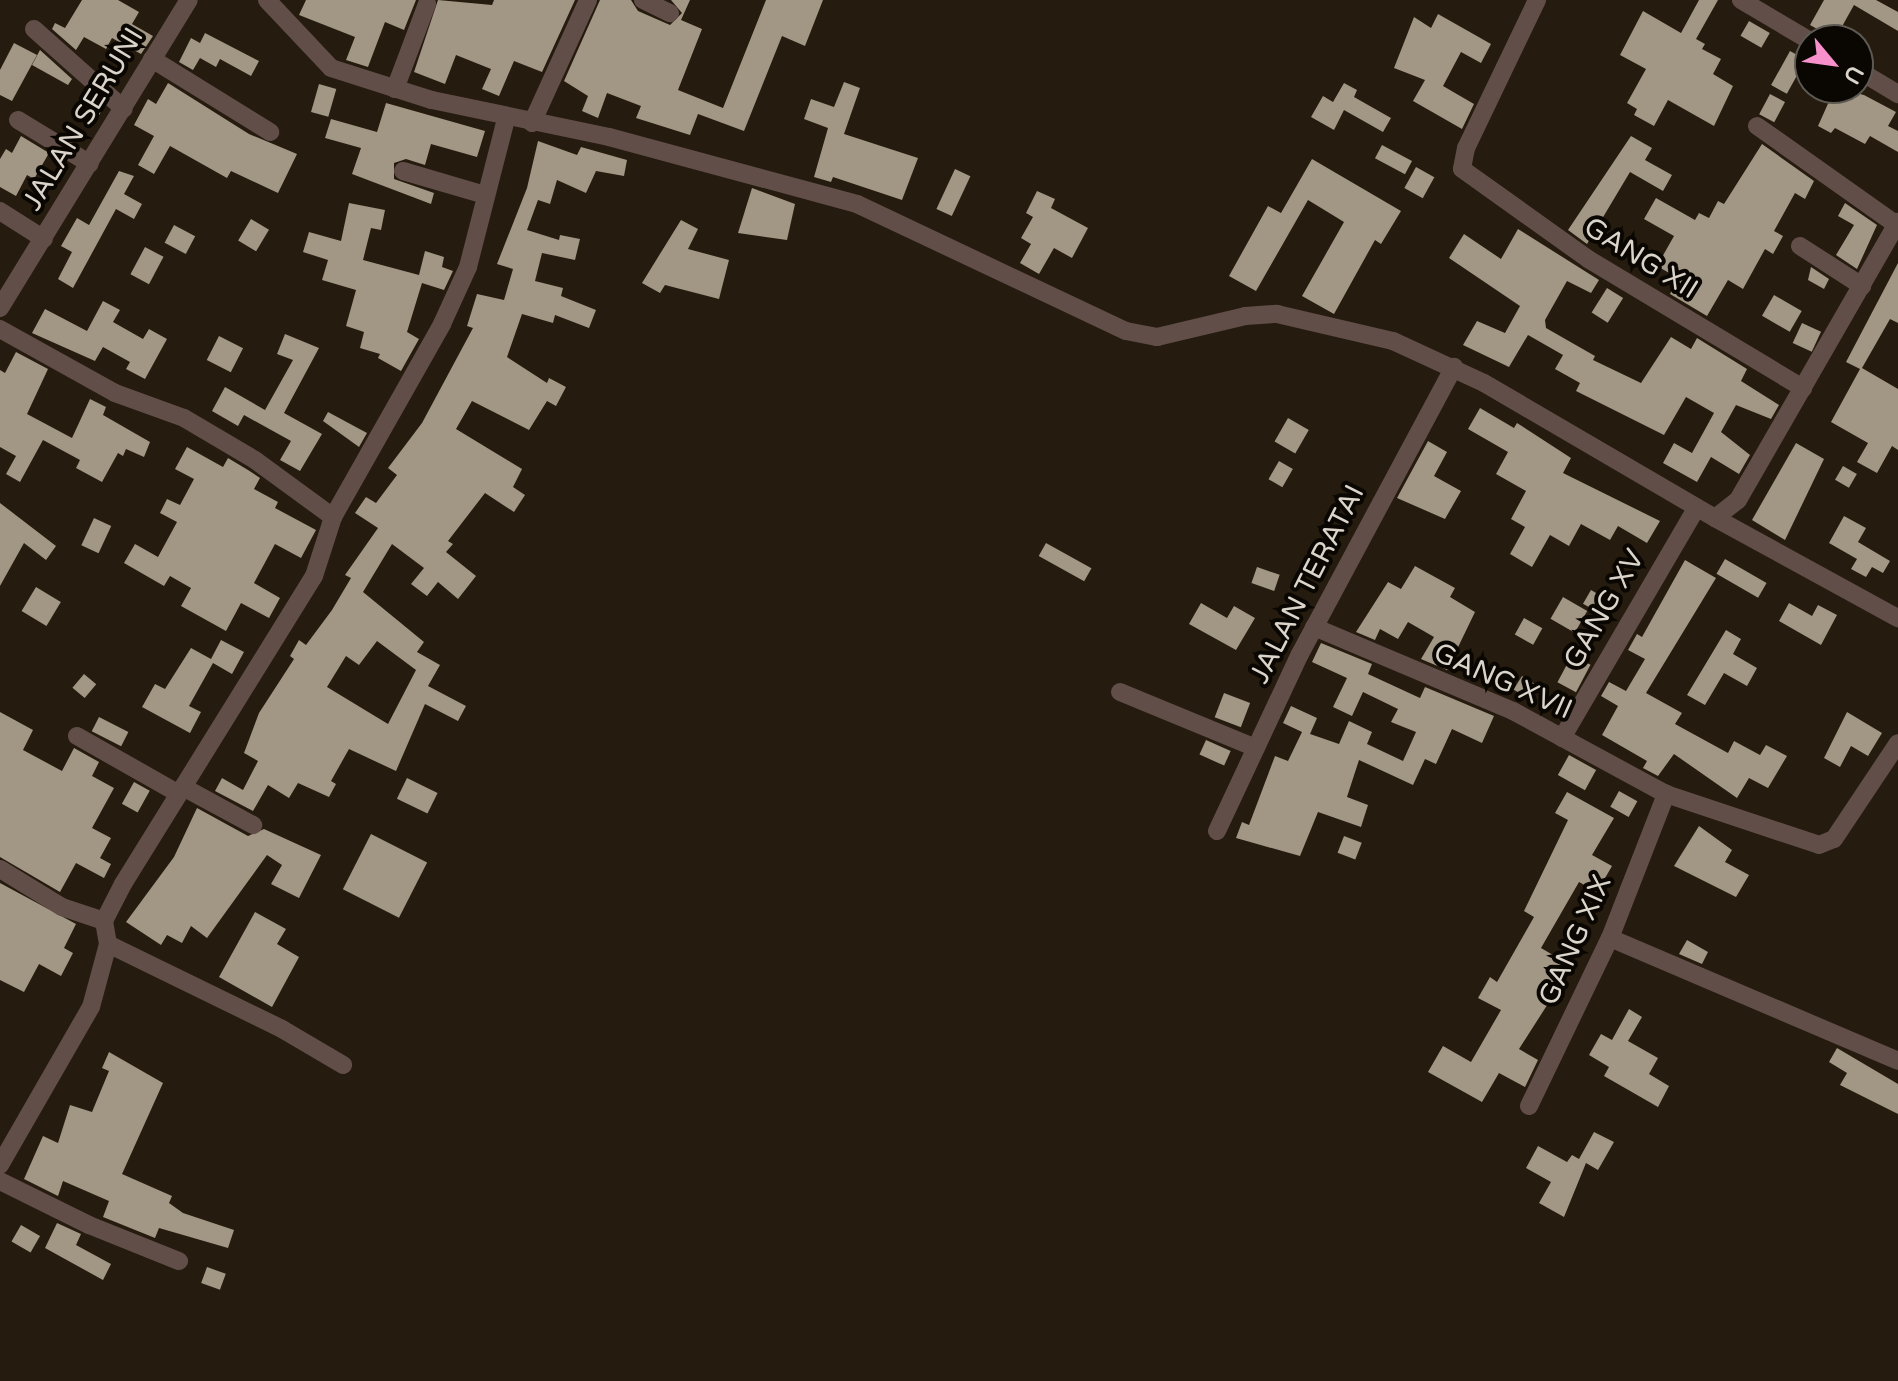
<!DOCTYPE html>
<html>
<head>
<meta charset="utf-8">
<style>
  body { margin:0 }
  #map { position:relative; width:1898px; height:1381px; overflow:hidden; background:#251b0e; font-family:"Varela Round",sans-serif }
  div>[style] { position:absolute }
  .building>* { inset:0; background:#a29685; transform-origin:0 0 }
  .minor>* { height:18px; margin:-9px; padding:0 9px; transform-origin:9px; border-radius:9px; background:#624e48 }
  span { translate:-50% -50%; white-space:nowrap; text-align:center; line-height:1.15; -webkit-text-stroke:8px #0a0703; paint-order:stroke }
  .street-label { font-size:28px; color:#dad4cb }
  .north { position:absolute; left:1794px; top:24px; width:80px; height:80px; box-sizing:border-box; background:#0a0703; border:2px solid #5d5953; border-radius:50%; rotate:119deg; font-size:22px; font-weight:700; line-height:32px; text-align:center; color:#dad4cb }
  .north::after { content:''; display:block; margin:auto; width:28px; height:36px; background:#f890cc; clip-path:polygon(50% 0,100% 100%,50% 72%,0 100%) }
</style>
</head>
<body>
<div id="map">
  <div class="building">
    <div style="clip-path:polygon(82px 0,118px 0,139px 12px,132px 24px,153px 36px,141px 54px,112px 38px,106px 49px,84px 37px,76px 50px,52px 29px,55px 23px,65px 28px)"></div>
    <div style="clip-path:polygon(306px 0,416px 0,404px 30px,385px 22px,368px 67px,346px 60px,355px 37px,299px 15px)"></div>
    <div style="clip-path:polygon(438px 0,492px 5px,494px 0,575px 0,542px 72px,514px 61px,499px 96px,482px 89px,491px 69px,456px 55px,445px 84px,414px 72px)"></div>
    <div style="clip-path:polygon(600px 0,631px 0,638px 11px,670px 25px,682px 13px,671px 0,690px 0,681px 20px,702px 29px,678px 90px,723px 108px,766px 0,823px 0,805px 46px,782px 36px,744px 131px,698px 114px,690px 135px,636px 118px,641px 106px,607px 93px,598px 118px,582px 111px,588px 96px,564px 81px)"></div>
    <div style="clip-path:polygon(1699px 0,1718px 0,1696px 39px,1705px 44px,1702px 49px,1721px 59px,1713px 74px,1733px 86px,1714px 126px,1668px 100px,1654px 126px,1634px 115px,1637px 109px,1627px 103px,1646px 69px,1620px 55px,1643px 11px,1681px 33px)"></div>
    <div style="clip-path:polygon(1824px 0,1876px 0,1898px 12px,1898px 31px,1854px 5px,1835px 39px,1810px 25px)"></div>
    <div style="clip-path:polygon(1438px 14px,1491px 44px,1481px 63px,1461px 52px,1443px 86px,1474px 104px,1462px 129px,1413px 101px,1425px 80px,1394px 68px,1414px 17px,1431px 28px)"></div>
    <div style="left:1749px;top:21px;width:24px;height:17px;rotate:30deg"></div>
    <div style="clip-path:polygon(205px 33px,259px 61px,251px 76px,220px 59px,216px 67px,200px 58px,193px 70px,179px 62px,191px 38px,200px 43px)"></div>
    <div style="clip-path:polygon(14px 43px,37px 55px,12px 101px,0 95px,0 70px)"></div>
    <div style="clip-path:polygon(40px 50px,72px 79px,68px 85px,32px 65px)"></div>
    <div style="left:1790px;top:51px;width:18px;height:39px;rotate:29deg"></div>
    <div style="clip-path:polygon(844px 82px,860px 88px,844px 134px,918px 158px,902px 200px,833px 177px,831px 182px,814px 177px,828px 128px,804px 119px,811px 99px,834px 107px)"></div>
    <div style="clip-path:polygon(168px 83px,249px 134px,297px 154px,278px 193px,231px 171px,227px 178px,170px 146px,154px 174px,138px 165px,154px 136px,134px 125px,148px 99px,156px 104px)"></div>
    <div style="clip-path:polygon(1344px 83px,1357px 90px,1354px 97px,1391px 118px,1383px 132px,1344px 110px,1334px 130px,1311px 117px,1323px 96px,1333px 102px)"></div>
    <div style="left:319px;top:84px;width:18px;height:29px;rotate:16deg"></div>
    <div style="clip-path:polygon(1835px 88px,1864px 95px,1896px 112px,1888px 126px,1898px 131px,1898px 152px,1870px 136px,1865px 144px,1835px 128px,1831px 133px,1818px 126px)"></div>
    <div style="left:1770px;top:94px;width:17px;height:23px;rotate:28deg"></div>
    <div style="left:88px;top:98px;width:18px;height:15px;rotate:29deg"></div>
    <div style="clip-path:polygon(386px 103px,485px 131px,477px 157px,431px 144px,425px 165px,406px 159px,394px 163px,394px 179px,434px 193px,431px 204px,352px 174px,361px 148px,325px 138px,331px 119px,377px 132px)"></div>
    <div style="clip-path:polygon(21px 136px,49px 153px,34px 179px,27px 175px,16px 196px,0 187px,0 159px,6px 149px,12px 153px)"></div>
    <div style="clip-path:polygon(1631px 136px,1652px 148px,1645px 160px,1672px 175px,1663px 191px,1630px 172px,1587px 244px,1568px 230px)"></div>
    <div style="clip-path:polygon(evenodd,538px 141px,577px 155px,581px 147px,627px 160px,624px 176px,596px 171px,586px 193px,557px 180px,550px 204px,538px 200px,527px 230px,559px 240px,560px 235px,580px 239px,575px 260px,542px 253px,535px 281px,563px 288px,561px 296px,596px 310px,589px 328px,555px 315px,553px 323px,522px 314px,507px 357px,547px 383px,549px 378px,566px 387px,556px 406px,547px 401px,529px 430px,472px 401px,456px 429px,522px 469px,513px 487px,525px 495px,514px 512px,485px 493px,448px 541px,453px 544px,446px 552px,476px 576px,458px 599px,438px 582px,427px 596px,411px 584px,424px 568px,392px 544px,363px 592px,424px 642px,417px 652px,440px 665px,428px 686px,466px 706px,458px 721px,425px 704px,396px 771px,349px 749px,331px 781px,336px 784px,329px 797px,298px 783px,289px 798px,268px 785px,253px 811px,215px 791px,222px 778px,243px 790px,258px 761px,244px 753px,259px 713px,294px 659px,290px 656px,299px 640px,306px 645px,332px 610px,351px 578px,345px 575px,378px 528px,355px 513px,366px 497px,376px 503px,397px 475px,388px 468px,422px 423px,473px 328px,467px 326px,477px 294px,504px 300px,513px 269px,497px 264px,527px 188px,538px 141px,377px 641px,416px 670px,388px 724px,327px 687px,346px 656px,359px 665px,377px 641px)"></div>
    <div style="clip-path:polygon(1762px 144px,1814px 181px,1805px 199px,1795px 193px,1774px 231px,1783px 236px,1773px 254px,1765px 249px,1743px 289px,1728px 280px,1707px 316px,1670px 294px,1678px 278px,1657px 266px,1674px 236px,1644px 219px,1656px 198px,1695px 220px,1699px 213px,1709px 218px,1718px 201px,1724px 204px)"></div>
    <div style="left:1382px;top:145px;width:34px;height:15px;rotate:28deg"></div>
    <div style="clip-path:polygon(1312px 159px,1401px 211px,1381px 244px,1375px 240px,1334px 314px,1302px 296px,1344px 222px,1308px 200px,1256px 291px,1229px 276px,1268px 206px,1281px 213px)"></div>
    <div style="left:1416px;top:167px;width:21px;height:24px;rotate:29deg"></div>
    <div style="left:955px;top:169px;width:17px;height:44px;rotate:25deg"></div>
    <div style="clip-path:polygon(119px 171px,134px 176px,124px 194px,142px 204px,134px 219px,116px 209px,73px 288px,58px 279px,72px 252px,61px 246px,77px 218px,89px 225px)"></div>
    <div style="clip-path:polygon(752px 188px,795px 204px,787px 240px,738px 233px)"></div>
    <div style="clip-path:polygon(1037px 191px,1055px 199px,1051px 208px,1088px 228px,1072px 258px,1054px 248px,1039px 274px,1020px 263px,1031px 244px,1021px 238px,1033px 217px,1026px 213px)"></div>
    <div style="clip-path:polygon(349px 203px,385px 210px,381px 230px,371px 228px,363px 260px,419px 275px,425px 251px,444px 257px,442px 267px,453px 271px,444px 290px,422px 283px,407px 332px,419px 339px,401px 371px,378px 358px,380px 354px,360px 348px,364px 332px,346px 326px,356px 290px,322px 280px,328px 260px,303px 252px,309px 232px,341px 241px)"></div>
    <div style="clip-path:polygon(1845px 203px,1877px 225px,1857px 269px,1836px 255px,1854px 225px,1838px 216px)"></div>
    <div style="left:251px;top:219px;width:21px;height:25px;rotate:31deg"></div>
    <div style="clip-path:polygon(681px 220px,698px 229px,688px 249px,729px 260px,719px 299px,665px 285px,660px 293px,642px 283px)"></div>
    <div style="left:174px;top:225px;width:24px;height:20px;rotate:28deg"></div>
    <div style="clip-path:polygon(1518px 229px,1599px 280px,1591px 293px,1567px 281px,1545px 320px,1546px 328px,1595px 356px,1593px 360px,1641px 383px,1671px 337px,1691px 349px,1697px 338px,1747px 369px,1741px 381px,1779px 405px,1771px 419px,1736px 405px,1721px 432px,1750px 455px,1739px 474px,1711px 457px,1697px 482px,1663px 463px,1674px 443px,1692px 453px,1714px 413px,1686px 397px,1664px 435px,1576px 391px,1580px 383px,1555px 369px,1563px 355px,1528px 335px,1509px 367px,1463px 345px,1477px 321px,1505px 333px,1520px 306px,1449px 258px,1464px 234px,1501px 259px)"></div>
    <div style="left:145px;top:247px;width:21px;height:31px;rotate:28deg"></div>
    <div style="clip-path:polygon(1898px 263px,1898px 323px,1890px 319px,1862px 368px,1898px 389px,1898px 450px,1892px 446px,1877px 473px,1857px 462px,1868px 443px,1831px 422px,1860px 369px,1846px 362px)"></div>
    <div style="clip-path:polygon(1811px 267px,1829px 279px,1824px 289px,1808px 280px)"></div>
    <div style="left:1607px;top:288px;width:19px;height:29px;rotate:32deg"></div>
    <div style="left:1774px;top:295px;width:32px;height:24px;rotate:30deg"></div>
    <div style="clip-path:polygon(103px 301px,120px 310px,113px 322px,143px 339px,149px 329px,167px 339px,145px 379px,126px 369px,130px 362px,103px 347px,95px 361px,32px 333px,45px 309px,87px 331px)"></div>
    <div style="left:1802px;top:323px;width:21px;height:22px;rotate:25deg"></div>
    <div style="clip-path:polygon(285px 334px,319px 348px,284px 413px,322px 434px,300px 471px,280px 460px,291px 441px,244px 415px,238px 426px,212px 411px,225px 387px,265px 410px,293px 360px,277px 354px)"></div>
    <div style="left:219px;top:336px;width:27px;height:27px;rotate:27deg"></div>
    <div style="clip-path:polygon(16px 352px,48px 369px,27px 414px,72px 438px,90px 399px,106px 407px,103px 415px,150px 442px,144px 457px,126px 449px,123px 456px,118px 453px,102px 482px,76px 468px,80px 460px,43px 440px,20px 482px,6px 474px,16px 456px,0 447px,0 370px,5px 373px)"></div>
    <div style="clip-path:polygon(1480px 408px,1514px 428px,1517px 423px,1571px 458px,1563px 473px,1660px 521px,1647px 543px,1618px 526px,1610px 540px,1581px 524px,1569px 546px,1550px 535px,1532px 567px,1510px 554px,1525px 527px,1511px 519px,1526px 491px,1496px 474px,1508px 452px,1468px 429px)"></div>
    <div style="clip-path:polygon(328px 412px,367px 433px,359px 447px,323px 421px)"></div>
    <div style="left:1288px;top:418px;width:24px;height:27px;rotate:30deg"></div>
    <div style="clip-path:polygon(1428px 441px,1447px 452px,1434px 476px,1461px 491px,1445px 519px,1397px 498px)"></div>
    <div style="clip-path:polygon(1796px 443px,1824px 459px,1785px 540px,1752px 520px)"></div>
    <div style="clip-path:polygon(187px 447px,223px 467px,228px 458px,248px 470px,260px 478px,254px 489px,278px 502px,275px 508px,316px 530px,301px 558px,275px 544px,254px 583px,280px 598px,269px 618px,241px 603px,226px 631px,181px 606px,191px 588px,170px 576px,164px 586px,124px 563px,135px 544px,158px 557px,177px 522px,160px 513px,167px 499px,180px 505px,194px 479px,175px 469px)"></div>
    <div style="left:1279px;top:461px;width:16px;height:21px;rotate:30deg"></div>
    <div style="left:1843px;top:466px;width:16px;height:16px;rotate:30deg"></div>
    <div style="clip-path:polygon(0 503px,56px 546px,46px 560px,24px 543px,0 586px)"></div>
    <div style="clip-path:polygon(1844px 516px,1866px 528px,1858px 542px,1890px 561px,1883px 573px,1872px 567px,1866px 577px,1851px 569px,1857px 559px,1829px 543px)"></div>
    <div style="left:94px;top:518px;width:19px;height:30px;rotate:25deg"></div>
    <div style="left:1046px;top:543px;width:52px;height:15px;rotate:29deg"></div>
    <div style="left:1725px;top:559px;width:48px;height:17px;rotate:30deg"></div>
    <div style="clip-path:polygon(1685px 560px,1716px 578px,1646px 693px,1682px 713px,1675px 724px,1728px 753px,1734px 741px,1760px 755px,1766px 745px,1787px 756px,1768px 788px,1749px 778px,1737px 798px,1674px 754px,1658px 776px,1643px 768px,1647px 761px,1602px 735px,1618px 706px,1601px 696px,1609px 682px,1626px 691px,1645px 659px,1628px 650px,1637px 634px,1642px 637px)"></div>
    <div style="clip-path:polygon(1415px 566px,1455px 588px,1450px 597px,1475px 612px,1447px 670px,1421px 659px,1434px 637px,1408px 622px,1398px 639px,1380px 629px,1375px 640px,1356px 632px,1388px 582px,1401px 589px)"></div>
    <div style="left:1257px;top:567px;width:24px;height:17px;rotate:19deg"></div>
    <div style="left:36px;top:587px;width:29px;height:28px;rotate:31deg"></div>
    <div style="left:1591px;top:590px;width:28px;height:16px;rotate:30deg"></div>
    <div style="left:1563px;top:597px;width:28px;height:25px;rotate:30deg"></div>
    <div style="clip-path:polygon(1201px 603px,1227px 618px,1234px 606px,1255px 618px,1236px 650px,1189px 624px)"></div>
    <div style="clip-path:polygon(1789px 603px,1812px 616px,1818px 605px,1837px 615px,1821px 645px,1779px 621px)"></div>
    <div style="left:1524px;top:618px;width:21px;height:19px;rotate:29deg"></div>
    <div style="clip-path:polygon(1726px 630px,1741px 639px,1733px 654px,1757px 668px,1747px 686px,1724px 673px,1705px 705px,1687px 695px)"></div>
    <div style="clip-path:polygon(221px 640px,244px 652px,232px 674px,213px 663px,189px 706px,201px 712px,190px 733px,142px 707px,155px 684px,165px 689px,191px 648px,211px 659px)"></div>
    <div style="clip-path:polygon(1321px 643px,1372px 664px,1368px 674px,1420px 698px,1425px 687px,1494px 716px,1482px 743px,1452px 729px,1436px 764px,1425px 759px,1413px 785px,1359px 760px,1347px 797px,1368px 805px,1361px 827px,1318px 812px,1300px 856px,1236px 838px,1242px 822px,1249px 825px,1275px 756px,1288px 761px,1302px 732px,1283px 723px,1291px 706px,1317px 718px,1310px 734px,1339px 744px,1349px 721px,1372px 732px,1367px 744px,1403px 761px,1416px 732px,1391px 722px,1398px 709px,1363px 692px,1352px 716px,1333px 707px,1347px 678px,1312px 662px)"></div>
    <div style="left:1572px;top:655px;width:21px;height:31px;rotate:28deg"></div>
    <div style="left:84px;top:674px;width:16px;height:18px;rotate:40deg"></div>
    <div style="left:1522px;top:676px;width:19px;height:16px;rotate:32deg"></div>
    <div style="left:1224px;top:693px;width:28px;height:26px;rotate:21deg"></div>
    <div style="clip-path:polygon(0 712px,33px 730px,23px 750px,62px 771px,74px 748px,99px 762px,92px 776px,114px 788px,92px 828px,111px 838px,100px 858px,111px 864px,104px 878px,76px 863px,60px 892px,0 857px)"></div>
    <div style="clip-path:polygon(1847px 712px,1882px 733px,1868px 756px,1851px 746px,1840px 767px,1824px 758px)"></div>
    <div style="left:99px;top:717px;width:33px;height:16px;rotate:27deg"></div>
    <div style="left:1206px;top:740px;width:27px;height:16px;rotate:24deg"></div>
    <div style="left:1569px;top:755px;width:31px;height:23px;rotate:29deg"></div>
    <div style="left:407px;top:778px;width:34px;height:23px;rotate:26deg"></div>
    <div style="left:134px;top:782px;width:18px;height:25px;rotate:29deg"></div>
    <div style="left:1619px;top:791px;width:21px;height:18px;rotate:29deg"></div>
    <div style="clip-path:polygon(1567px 792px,1614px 818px,1592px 855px,1612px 866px,1597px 892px,1579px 882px,1541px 948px,1565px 962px,1554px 982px,1560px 985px,1519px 1049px,1538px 1060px,1525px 1087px,1499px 1073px,1482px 1102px,1428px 1072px,1443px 1046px,1471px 1062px,1501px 1010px,1478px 998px,1490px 977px,1497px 982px,1534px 917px,1524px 911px,1568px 820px,1555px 813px)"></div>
    <div style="clip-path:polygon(197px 808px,248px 836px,264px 829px,321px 855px,299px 898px,271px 884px,282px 865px,267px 855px,207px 938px,191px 926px,182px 943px,167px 935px,161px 945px,126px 922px,174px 857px)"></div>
    <div style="clip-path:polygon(1699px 826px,1732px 850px,1725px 862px,1749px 875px,1736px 897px,1674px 866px)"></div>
    <div style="left:371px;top:834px;width:63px;height:62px;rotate:27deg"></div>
    <div style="left:1344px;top:836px;width:19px;height:18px;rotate:21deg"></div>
    <div style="clip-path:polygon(0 883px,76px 924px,64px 948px,73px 953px,61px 976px,39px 964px,24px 992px,0 980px)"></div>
    <div style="clip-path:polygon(255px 912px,286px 929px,277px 944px,299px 957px,272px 1007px,219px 977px)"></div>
    <div style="clip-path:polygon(1687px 940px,1708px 952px,1702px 964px,1679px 954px)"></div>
    <div style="clip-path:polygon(1629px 1009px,1642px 1017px,1628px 1041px,1658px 1058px,1649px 1074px,1669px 1086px,1658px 1107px,1604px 1076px,1609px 1067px,1589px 1055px,1601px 1034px,1612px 1040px)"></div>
    <div style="clip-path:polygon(1837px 1048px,1898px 1084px,1898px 1114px,1840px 1085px,1847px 1073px,1829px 1062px)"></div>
    <div style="clip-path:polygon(109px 1052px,163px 1083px,122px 1174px,172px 1196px,169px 1203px,183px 1213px,234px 1230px,228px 1248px,159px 1228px,155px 1238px,103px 1217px,109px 1201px,63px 1181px,58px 1196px,24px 1179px,43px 1136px,58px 1143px,70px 1105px,92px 1112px,109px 1071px,102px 1068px)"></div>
    <div style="clip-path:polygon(1594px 1132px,1614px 1142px,1598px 1170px,1586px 1163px,1564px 1217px,1539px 1203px,1551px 1182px,1526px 1168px,1538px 1146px,1567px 1162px,1572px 1155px,1579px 1159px)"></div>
    <div style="clip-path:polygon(57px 1223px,81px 1234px,76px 1245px,111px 1264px,103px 1280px,45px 1248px)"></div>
    <div style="left:21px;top:1225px;width:22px;height:19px;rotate:30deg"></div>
    <div style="left:207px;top:1267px;width:20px;height:17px;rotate:20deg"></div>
  </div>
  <div class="minor">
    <div style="left:267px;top:0;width:93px;rotate:46.7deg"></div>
    <div style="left:331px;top:68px;width:106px;rotate:17.6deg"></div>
    <div style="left:432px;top:100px;width:181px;rotate:11.8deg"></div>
    <div style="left:609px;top:137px;width:257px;rotate:15.1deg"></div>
    <div style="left:857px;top:204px;width:297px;rotate:25.3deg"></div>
    <div style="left:1126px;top:331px;width:32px;rotate:11deg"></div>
    <div style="left:1157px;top:337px;width:90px;rotate:-13.4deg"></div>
    <div style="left:1245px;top:316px;width:32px;rotate:-4deg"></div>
    <div style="left:1277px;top:314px;width:119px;rotate:13.1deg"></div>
    <div style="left:1393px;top:341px;width:100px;rotate:24.8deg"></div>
    <div style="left:1484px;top:383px;width:268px;rotate:30.3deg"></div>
    <div style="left:1715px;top:518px;width:29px;rotate:-38deg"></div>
    <div style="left:1738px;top:500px;width:321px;rotate:-60.1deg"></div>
    <div style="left:643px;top:0;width:30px;rotate:26deg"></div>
    <div style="left:1537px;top:0;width:164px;rotate:115.6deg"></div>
    <div style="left:1466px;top:148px;width:21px;rotate:101deg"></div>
    <div style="left:1462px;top:169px;width:155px;rotate:35.5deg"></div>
    <div style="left:1588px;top:259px;width:251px;rotate:31deg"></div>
    <div style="left:1741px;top:0;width:80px;rotate:30.7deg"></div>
    <div style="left:34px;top:29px;width:120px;rotate:41.6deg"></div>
    <div style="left:152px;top:59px;width:139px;rotate:31.7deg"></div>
    <div style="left:1858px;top:70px;width:47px;rotate:31deg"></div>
    <div style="left:395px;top:89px;width:91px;rotate:-69.4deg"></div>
    <div style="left:18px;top:120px;width:84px;rotate:31.4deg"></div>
    <div style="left:532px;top:123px;width:135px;rotate:-65.5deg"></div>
    <div style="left:1757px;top:126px;width:171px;rotate:35.3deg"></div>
    <div style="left:403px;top:171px;width:85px;rotate:16.3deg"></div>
    <div style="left:0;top:211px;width:52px;rotate:32.5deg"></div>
    <div style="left:1800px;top:246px;width:74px;rotate:32.8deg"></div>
    <div style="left:0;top:308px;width:361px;rotate:-58.5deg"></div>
    <div style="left:0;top:329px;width:132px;rotate:29.1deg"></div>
    <div style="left:115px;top:393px;width:73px;rotate:19.9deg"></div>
    <div style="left:184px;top:418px;width:82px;rotate:30.6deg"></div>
    <div style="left:255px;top:460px;width:97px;rotate:36.2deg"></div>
    <div style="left:1715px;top:518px;width:209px;rotate:28.7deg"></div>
    <div style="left:1314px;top:627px;width:216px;rotate:22.9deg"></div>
    <div style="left:1513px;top:711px;width:174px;rotate:28.5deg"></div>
    <div style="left:1666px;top:794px;width:161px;rotate:18.4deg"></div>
    <div style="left:1819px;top:845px;width:16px;rotate:-22deg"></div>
    <div style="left:1834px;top:839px;width:115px;rotate:-56.3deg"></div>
    <div style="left:1120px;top:692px;width:147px;rotate:22.4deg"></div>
    <div style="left:77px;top:736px;width:117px;rotate:29.6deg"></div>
    <div style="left:1562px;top:738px;width:265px;rotate:-59.7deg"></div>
    <div style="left:183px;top:787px;width:80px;rotate:28.5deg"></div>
    <div style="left:1217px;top:831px;width:195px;rotate:-64.9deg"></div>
    <div style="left:1300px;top:654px;width:326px;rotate:-61.8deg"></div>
    <div style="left:0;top:869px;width:73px;rotate:31.5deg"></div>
    <div style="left:62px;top:907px;width:44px;rotate:18.4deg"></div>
    <div style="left:1610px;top:938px;width:313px;rotate:23.1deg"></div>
    <div style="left:108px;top:944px;width:194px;rotate:26deg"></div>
    <div style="left:282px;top:1029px;width:71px;rotate:30.5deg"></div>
    <div style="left:1529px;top:1106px;width:187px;rotate:-64.3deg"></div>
    <div style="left:1610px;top:938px;width:155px;rotate:-68.7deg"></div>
    <div style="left:0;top:1165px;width:182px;rotate:-60.1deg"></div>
    <div style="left:91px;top:1007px;width:65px;rotate:-74.9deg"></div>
    <div style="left:108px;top:944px;width:23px;rotate:-100deg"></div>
    <div style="left:104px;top:921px;width:42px;rotate:-62.8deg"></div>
    <div style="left:123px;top:884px;width:362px;rotate:-58.2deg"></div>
    <div style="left:314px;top:576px;width:62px;rotate:-72.1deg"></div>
    <div style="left:333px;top:517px;width:222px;rotate:-60.5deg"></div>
    <div style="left:442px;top:324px;width:63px;rotate:-65.5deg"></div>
    <div style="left:468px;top:267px;width:153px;rotate:-75.6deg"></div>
    <div style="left:0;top:1181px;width:99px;rotate:26.3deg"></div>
    <div style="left:89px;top:1225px;width:97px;rotate:21.8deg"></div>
  </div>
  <div class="street-label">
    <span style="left:83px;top:119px;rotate:-59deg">JALAN SERUNI</span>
    <span style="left:1641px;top:258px;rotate:32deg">GANG XII</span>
    <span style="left:1307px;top:584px;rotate:-63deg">JALAN TERATAI</span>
    <span style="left:1604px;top:609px;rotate:-60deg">GANG XV</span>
    <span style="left:1503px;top:681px;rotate:24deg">GANG XVII</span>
    <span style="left:1575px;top:940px;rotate:-66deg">GANG XIX</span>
  </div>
  <div class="north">U</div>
</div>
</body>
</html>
